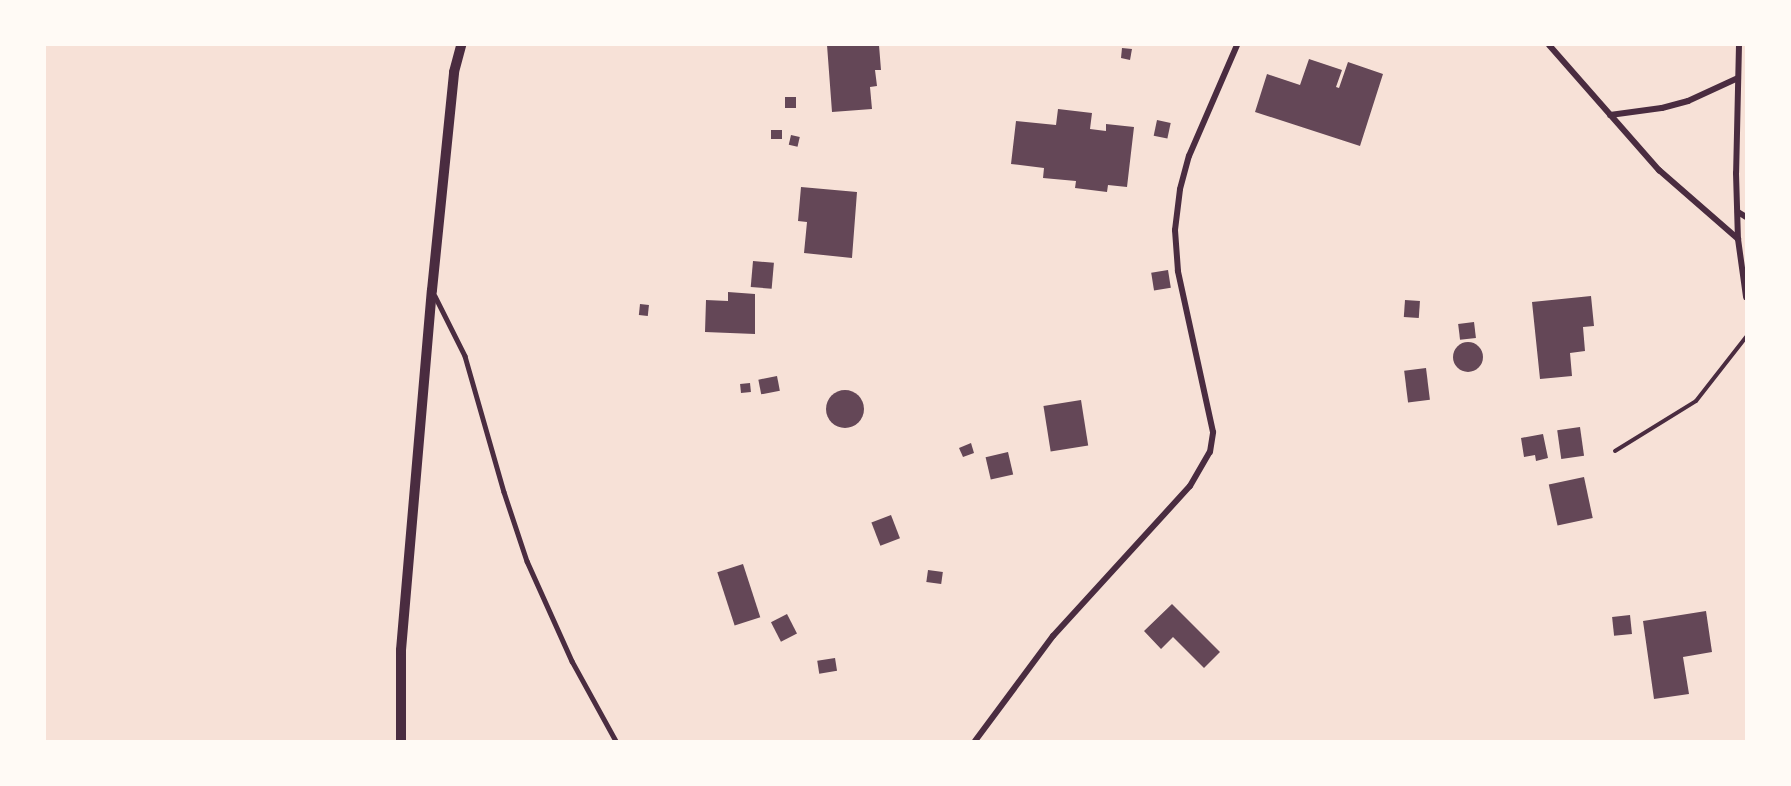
<!DOCTYPE html>
<html>
<head>
<meta charset="utf-8">
<style>
  body { margin:0 }
  #map { position:relative; width:1791px; height:786px; overflow:hidden; background:#f7e1d7; font-family:"Varela Round",sans-serif }
  div>[style] { position:absolute }
  .building>* { inset:0; background:#644757; transform-origin:0 0 }
  .round { border-radius:50% }
  .path>* { height:4px; margin:-2px; padding:0 2px; transform-origin:2px; border-radius:2px; background:#4a2c40 }
  .service>* { height:4.5px; margin:-2.25px; padding:0 2.25px; transform-origin:2.25px; border-radius:2.25px; background:#4a2c40 }
  .minor>* { height:6px; margin:-3px; padding:0 3px; transform-origin:3px; border-radius:3px; background:#4a2c40 }
  .tertiary>* { height:10px; margin:-5px; padding:0 5px; transform-origin:5px; border-radius:5px; background:#4a2c40 }
  span { translate:-50% -50%; white-space:nowrap; text-align:center; line-height:1.15; -webkit-text-stroke:6px #fffaf5; paint-order:stroke }
  .frame { position:absolute; inset:0; border:46px solid #fffaf5; pointer-events:none }
</style>
</head>
<body>
<div id="map">
  <div class="building">
    <div style="clip-path:polygon(827px 45px,879px 45px,881px 70px,875px 70px,877px 86px,870px 87px,872px 109px,832px 112px)"></div>
    <div style="clip-path:polygon(1122px 48px,1132px 49px,1130px 60px,1121px 58px)"></div>
    <div style="clip-path:polygon(1309px 59px,1342px 70px,1336px 87px,1339px 88px,1348px 62px,1383px 74px,1360px 146px,1255px 112px,1267px 74px,1300px 85px)"></div>
    <div style="left:785px;top:97px;width:11px;height:11px"></div>
    <div style="clip-path:polygon(1058px 109px,1092px 113px,1090px 129px,1106px 131px,1106px 124px,1134px 127px,1127px 187px,1108px 185px,1107px 192px,1075px 188px,1076px 181px,1043px 178px,1044px 168px,1011px 164px,1016px 121px,1056px 125px)"></div>
    <div style="left:1157px;top:120px;width:14px;height:16px;rotate:12deg"></div>
    <div style="left:782px;top:130px;width:9px;height:11px;rotate:90deg"></div>
    <div style="left:791px;top:135px;width:9px;height:10px;rotate:13deg"></div>
    <div style="clip-path:polygon(801px 187px,857px 192px,852px 258px,804px 253px,807px 222px,798px 221px)"></div>
    <div style="left:753px;top:261px;width:21px;height:26px;rotate:5deg"></div>
    <div style="left:1168px;top:270px;width:18px;height:17px;rotate:81deg"></div>
    <div style="clip-path:polygon(728px 292px,755px 294px,755px 334px,705px 332px,706px 300px,728px 301px)"></div>
    <div style="clip-path:polygon(1591px 296px,1594px 326px,1583px 327px,1585px 351px,1570px 353px,1572px 376px,1540px 379px,1532px 302px)"></div>
    <div style="left:1405px;top:300px;width:15px;height:17px;rotate:4deg"></div>
    <div style="left:640px;top:304px;width:9px;height:11px;rotate:6deg"></div>
    <div style="left:1474px;top:322px;width:16px;height:16px;rotate:83deg"></div>
    <div class="round" style="left:1453px;top:342px;width:30px;height:30px"></div>
    <div style="left:1426px;top:368px;width:32px;height:22px;rotate:83deg"></div>
    <div style="left:777px;top:376px;width:15px;height:19px;rotate:79deg"></div>
    <div style="left:750px;top:383px;width:9px;height:10px;rotate:84deg"></div>
    <div class="round" style="left:826px;top:390px;width:38px;height:38px"></div>
    <div style="left:1081px;top:400px;width:46px;height:38px;rotate:81deg"></div>
    <div style="left:1580px;top:427px;width:29px;height:23px;rotate:82deg"></div>
    <div style="clip-path:polygon(1543px 434px,1548px 458px,1536px 461px,1535px 455px,1524px 457px,1521px 438px)"></div>
    <div style="clip-path:polygon(971px 443px,974px 453px,963px 457px,959px 448px)"></div>
    <div style="left:1008px;top:452px;width:23px;height:23px;rotate:77deg"></div>
    <div style="left:1584px;top:477px;width:42px;height:36px;rotate:78deg"></div>
    <div style="left:891px;top:515px;width:25px;height:21px;rotate:69deg"></div>
    <div style="left:743px;top:564px;width:56px;height:27px;rotate:72deg"></div>
    <div style="left:928px;top:570px;width:15px;height:12px;rotate:8deg"></div>
    <div style="clip-path:polygon(1172px 604px,1220px 652px,1204px 668px,1173px 637px,1161px 649px,1144px 631px)"></div>
    <div style="clip-path:polygon(1706px 611px,1712px 652px,1683px 657px,1689px 694px,1654px 699px,1643px 621px)"></div>
    <div style="left:787px;top:614px;width:22px;height:18px;rotate:63deg"></div>
    <div style="left:1630px;top:615px;width:19px;height:18px;rotate:84deg"></div>
    <div style="left:835px;top:658px;width:13px;height:18px;rotate:81deg"></div>
  </div>
  <div class="path">
    <div style="left:1615px;top:451px;width:95px;rotate:-31.7deg"></div>
    <div style="left:1696px;top:401px;width:81px;rotate:-52deg"></div>
  </div>
  <div class="service">
    <div style="left:435px;top:296px;width:67px;rotate:63.4deg"></div>
    <div style="left:465px;top:356px;width:141px;rotate:74deg"></div>
    <div style="left:504px;top:492px;width:73px;rotate:71.6deg"></div>
    <div style="left:527px;top:561px;width:110px;rotate:65.8deg"></div>
    <div style="left:572px;top:661px;width:91px;rotate:61.2deg"></div>
  </div>
  <div class="minor">
    <div style="left:1549px;top:45px;width:167px;rotate:48.7deg"></div>
    <div style="left:1659px;top:170px;width:105px;rotate:41.1deg"></div>
    <div style="left:1739px;top:45px;width:128px;rotate:91.3deg"></div>
    <div style="left:1736px;top:173px;width:66px;rotate:88.3deg"></div>
    <div style="left:1738px;top:239px;width:59px;rotate:82.1deg"></div>
    <div style="left:1610px;top:115px;width:52px;rotate:-7.7deg"></div>
    <div style="left:1662px;top:108px;width:27px;rotate:-15deg"></div>
    <div style="left:1688px;top:101px;width:55px;rotate:-24.7deg"></div>
    <div style="left:1738px;top:212px;width:9px;rotate:32deg"></div>
    <div style="left:975px;top:741px;width:131px;rotate:-53.4deg"></div>
    <div style="left:1053px;top:636px;width:203px;rotate:-47.6deg"></div>
    <div style="left:1190px;top:486px;width:39px;rotate:-60deg"></div>
    <div style="left:1210px;top:452px;width:20px;rotate:-81deg"></div>
    <div style="left:1213px;top:432px;width:165px;rotate:-102.3deg"></div>
    <div style="left:1178px;top:271px;width:41px;rotate:-94.2deg"></div>
    <div style="left:1175px;top:230px;width:41px;rotate:-83deg"></div>
    <div style="left:1180px;top:189px;width:34px;rotate:-75deg"></div>
    <div style="left:1189px;top:156px;width:121px;rotate:-66.6deg"></div>
  </div>
  <div class="tertiary">
    <div style="left:401px;top:741px;width:91px;rotate:-90deg"></div>
    <div style="left:401px;top:650px;width:361px;rotate:-85.1deg"></div>
    <div style="left:432px;top:290px;width:219px;rotate:-84.2deg"></div>
    <div style="left:454px;top:72px;width:28px;rotate:-75deg"></div>
  </div>
  <div class="frame"></div>
</div>
</body>
</html>
